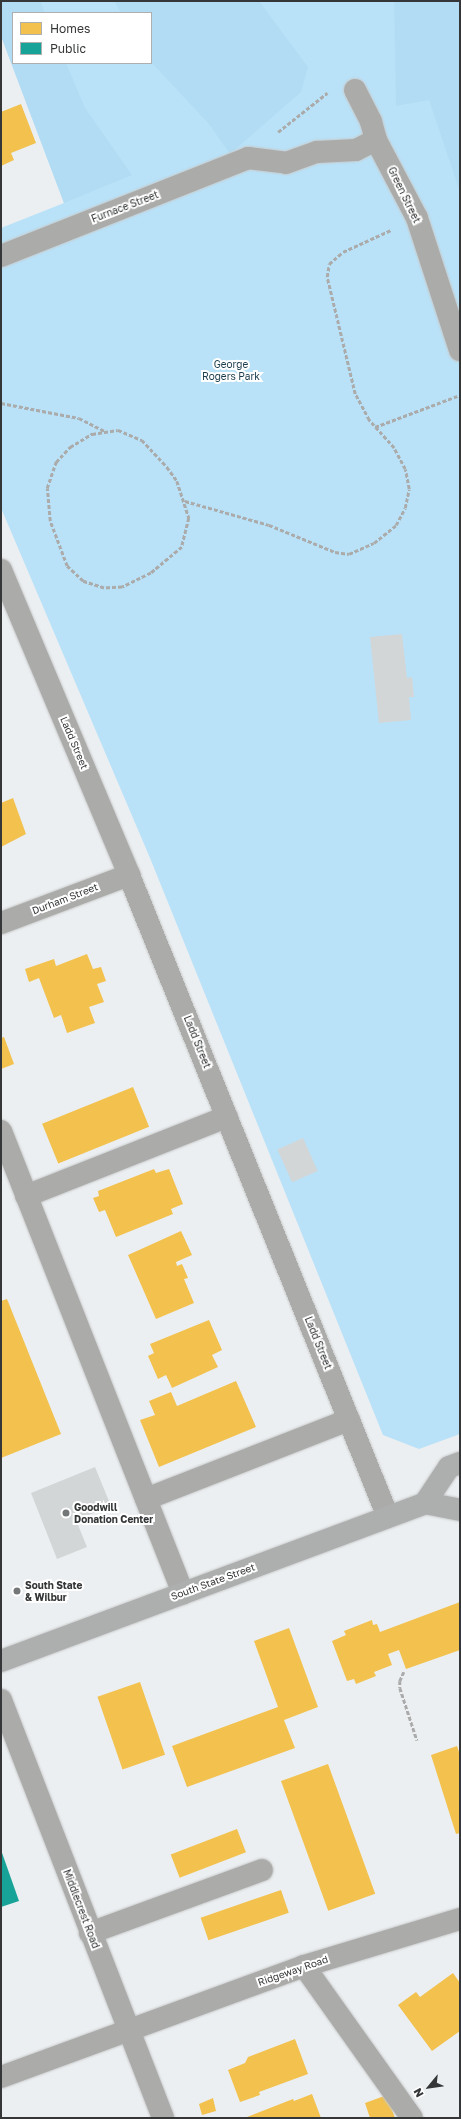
<!DOCTYPE html>
<html>
<head>
<meta charset="utf-8">
<style>
  body { margin:0 }
  #map { position:relative; width:461px; height:2119px; overflow:hidden; background:#eceff1; font-family:"Golos Text",sans-serif }
  div>[style] { position:absolute }
  .green>* { inset:0; background:#b9e2f8 }
  .forest>* { inset:0; background:#b2dcf3 }
  .homes>* { inset:0; background:#f2c14e; transform-origin:0 0 }
  .public>* { inset:0; background:#17a398 }
  .building>* { inset:0; background:#d3d6d7; transform-origin:0 0 }
  .path>* { height:2.5px; margin-top:-1.25px; transform-origin:0; background:repeating-linear-gradient(90deg,#aaabaa 0 4px,transparent 0 6px) }
  .roads { filter:drop-shadow(0 0 1px #c8cacb) drop-shadow(0 0 1px #c8cacb) }
  .minor>* { height:22px; margin:-11px; padding:0 11px; transform-origin:11px; border-radius:11px; background:#ababaa }
  .major>* { height:22px; margin:-11px; padding:0 11px; transform-origin:11px; border-radius:11px; background:#adaeae }
  .dots>* { width:11px; height:11px; translate:-50% -50%; box-sizing:border-box; border:2px solid #fff; border-radius:50% }
  span { translate:-50% -50%; white-space:nowrap; text-align:center; line-height:1.15; -webkit-text-stroke:4px #fff; paint-order:stroke }
  .street-label { font-size:10px; color:#343637 }
  .park-label { font-size:10px; color:#1b3c4d }
  .poi-label { font-size:10px; color:#343637; font-weight:700 }
  .left { translate:0 -50%; text-align:left }
  .frame { position:absolute; inset:0; border:2px solid #343637; pointer-events:none }
  .legend { position:absolute; left:12px; top:12px; width:140px; height:52px; box-sizing:border-box; background:#fff; border:1px solid #aeafaf; margin:0; padding:5px 7px; list-style:none; font-size:12px; color:#343637 }
  .legend li { display:flex; align-items:center; gap:8px; height:20px }
  .legend b { width:20px; border:1px solid #aeafaf }
  .north { position:absolute; left:409px; top:2067px; width:40px; height:40px; -webkit-text-stroke:3px #fff; paint-order:stroke; rotate:241deg; font-size:11px; font-weight:700; line-height:16px; text-align:center; color:#343637 }
  .north::after { content:''; display:block; margin:auto; width:14px; height:18px; background:#343637; clip-path:polygon(50% 0,100% 100%,50% 72%,0 100%) }
</style>
</head>
<body>
<div id="map">
  <div class="green">
    <div style="clip-path:polygon(evenodd,1px 1px,460px 1px,460px 1434px,419px 1449px,383px 1435px,150px 858px,1px 508px,1px 228px,64px 203px,1px 36px,1px 1px,13px 13px,151px 13px,151px 63px,13px 63px,13px 13px)"></div>
  </div>
  <div class="forest">
    <div style="clip-path:polygon(1px 1px,40px 1px,45px 13px,13px 13px,13px 63px,66px 63px,85px 108px,132px 175px,64px 203px,1px 36px)"></div>
    <div style="clip-path:polygon(114px 1px,259px 1px,308px 67px,301px 92px,230px 154px,209px 124px,151px 62px,151px 13px,121px 13px)"></div>
    <div style="clip-path:polygon(394px 1px,460px 1px,460px 192px,429px 100px,396px 106px)"></div>
  </div>
  <div class="homes">
    <div style="clip-path:polygon(21px 104px,36px 143px,11px 153px,14px 160px,1px 166px,1px 112px)"></div>
    <div style="clip-path:polygon(13px 798px,26px 834px,1px 847px,1px 803px)"></div>
    <div style="clip-path:polygon(87px 954px,93px 969px,101px 967px,106px 981px,97px 984px,104px 1002px,89px 1007px,95px 1023px,67px 1033px,61px 1015px,54px 1018px,39px 978px,29px 982px,25px 969px,54px 959px,56px 966px)"></div>
    <div style="clip-path:polygon(4px 1037px,14px 1064px,1px 1069px,1px 1038px)"></div>
    <div style="left:133px;top:1087px;width:43px;height:98px;rotate:68deg"></div>
    <div style="clip-path:polygon(154px 1169px,156px 1173px,169px 1169px,183px 1204px,171px 1209px,173px 1214px,116px 1237px,105px 1210px,99px 1212px,93px 1198px,99px 1196px,98px 1191px)"></div>
    <div style="clip-path:polygon(181px 1231px,192px 1255px,176px 1262px,177px 1266px,182px 1264px,188px 1278px,184px 1279px,194px 1303px,156px 1319px,128px 1255px)"></div>
    <div style="clip-path:polygon(7px 1299px,61px 1434px,1px 1458px,1px 1301px)"></div>
    <div style="clip-path:polygon(209px 1320px,222px 1350px,212px 1355px,218px 1367px,172px 1388px,166px 1375px,158px 1379px,148px 1356px,154px 1353px,150px 1344px)"></div>
    <div style="clip-path:polygon(236px 1381px,256px 1427px,159px 1467px,140px 1420px,155px 1415px,149px 1401px,171px 1392px,177px 1406px)"></div>
    <div style="clip-path:polygon(460px 1602px,460px 1650px,406px 1669px,399px 1650px,388px 1654px,392px 1665px,374px 1672px,376px 1676px,356px 1684px,354px 1679px,347px 1681px,332px 1641px,346px 1635px,344px 1631px,372px 1620px,373px 1625px,377px 1624px,380px 1632px)"></div>
    <div style="clip-path:polygon(289px 1628px,318px 1707px,284px 1720px,295px 1748px,187px 1787px,172px 1746px,278px 1707px,254px 1641px)"></div>
    <div style="left:140px;top:1682px;width:77px;height:45px;rotate:71deg"></div>
    <div style="clip-path:polygon(457px 1746px,460px 1755px,460px 1833px,456px 1834px,431px 1755px)"></div>
    <div style="left:328px;top:1764px;width:138px;height:50px;rotate:70deg"></div>
    <div style="left:237px;top:1829px;width:25px;height:71px;rotate:69deg"></div>
    <div style="left:281px;top:1890px;width:24px;height:85px;rotate:71deg"></div>
    <div style="clip-path:polygon(453px 1973px,460px 1983px,460px 2031px,432px 2051px,398px 2005px,416px 1992px,420px 1997px)"></div>
    <div style="clip-path:polygon(295px 2039px,308px 2074px,259px 2092px,260px 2095px,240px 2102px,228px 2070px,245px 2063px,248px 2057px)"></div>
    <div style="clip-path:polygon(312px 2094px,321px 2118px,247px 2117px,293px 2099px,294px 2101px)"></div>
    <div style="clip-path:polygon(387px 2095px,395px 2118px,370px 2118px,365px 2103px)"></div>
    <div style="clip-path:polygon(213px 2098px,216px 2111px,202px 2115px,199px 2104px)"></div>
  </div>
  <div class="public">
    <div style="clip-path:polygon(1px 1850px,19px 1901px,1px 1907px)"></div>
  </div>
  <div class="building">
    <div style="clip-path:polygon(402px 634px,407px 678px,412px 677px,414px 697px,409px 697px,411px 720px,379px 723px,370px 637px)"></div>
    <div style="left:303px;top:1138px;width:36px;height:28px;rotate:66deg"></div>
    <div style="clip-path:polygon(95px 1467px,111px 1506px,76px 1520px,87px 1547px,57px 1559px,31px 1493px)"></div>
  </div>
  <div class="path">
    <div style="left:278px;top:132px;width:63px;rotate:-38.5deg"></div>
    <div style="left:1px;top:403px;width:79px;rotate:10.9deg"></div>
    <div style="left:79px;top:418px;width:29px;rotate:27deg"></div>
    <div style="left:375px;top:427px;width:91px;rotate:-20.6deg"></div>
    <div style="left:118px;top:430px;width:26px;rotate:23deg"></div>
    <div style="left:142px;top:440px;width:37px;rotate:47deg"></div>
    <div style="left:167px;top:467px;width:17px;rotate:54deg"></div>
    <div style="left:177px;top:481px;width:39px;rotate:72deg"></div>
    <div style="left:189px;top:518px;width:30px;rotate:104deg"></div>
    <div style="left:182px;top:547px;width:40px;rotate:140deg"></div>
    <div style="left:151px;top:573px;width:32px;rotate:154deg"></div>
    <div style="left:122px;top:587px;width:18px;rotate:177deg"></div>
    <div style="left:104px;top:588px;width:22px;rotate:-162deg"></div>
    <div style="left:83px;top:581px;width:22px;rotate:-137deg"></div>
    <div style="left:67px;top:566px;width:48px;rotate:-110.7deg"></div>
    <div style="left:50px;top:521px;width:33px;rotate:-95deg"></div>
    <div style="left:47px;top:488px;width:28px;rotate:-71deg"></div>
    <div style="left:56px;top:462px;width:21px;rotate:-47deg"></div>
    <div style="left:70px;top:447px;width:26px;rotate:-31deg"></div>
    <div style="left:92px;top:434px;width:26px;rotate:-9deg"></div>
    <div style="left:185px;top:501px;width:87px;rotate:15.9deg"></div>
    <div style="left:269px;top:525px;width:71px;rotate:22.2deg"></div>
    <div style="left:335px;top:552px;width:14px;rotate:8deg"></div>
    <div style="left:349px;top:554px;width:27px;rotate:-24deg"></div>
    <div style="left:374px;top:543px;width:28px;rotate:-39deg"></div>
    <div style="left:396px;top:525px;width:19px;rotate:-62deg"></div>
    <div style="left:405px;top:508px;width:19px;rotate:-78deg"></div>
    <div style="left:409px;top:489px;width:20px;rotate:-101deg"></div>
    <div style="left:405px;top:469px;width:24px;rotate:-118deg"></div>
    <div style="left:394px;top:448px;width:38px;rotate:-132deg"></div>
    <div style="left:369px;top:420px;width:30px;rotate:-118deg"></div>
    <div style="left:355px;top:394px;width:120px;rotate:-103.5deg"></div>
    <div style="left:327px;top:277px;width:13px;rotate:-81deg"></div>
    <div style="left:329px;top:264px;width:18px;rotate:-41deg"></div>
    <div style="left:343px;top:252px;width:53px;rotate:-24.6deg"></div>
    <div style="left:404px;top:1672px;width:10px;rotate:114deg"></div>
    <div style="left:400px;top:1681px;width:7px;rotate:90deg"></div>
    <div style="left:400px;top:1688px;width:55px;rotate:71.9deg"></div>
  </div>
  <div class="roads">
    <div class="minor">
      <div style="left:355px;top:90px;width:36px;rotate:63deg"></div>
      <div style="left:371px;top:122px;width:19px;rotate:74deg"></div>
      <div style="left:376px;top:140px;width:88px;rotate:62.3deg"></div>
      <div style="left:417px;top:218px;width:139px;rotate:72deg"></div>
      <div style="left:1px;top:256px;width:266px;rotate:-21.6deg"></div>
      <div style="left:248px;top:158px;width:38px;rotate:7deg"></div>
      <div style="left:286px;top:163px;width:33px;rotate:-20deg"></div>
      <div style="left:317px;top:152px;width:39px;rotate:-3deg"></div>
      <div style="left:356px;top:150px;width:22px;rotate:-27deg"></div>
      <div style="left:1px;top:570px;width:331px;rotate:67.2deg"></div>
      <div style="left:129px;top:875px;width:692px;rotate:68.03deg"></div>
      <div style="left:1px;top:923px;width:137px;rotate:-20.6deg"></div>
      <div style="left:1px;top:1131px;width:497px;rotate:68.5deg"></div>
      <div style="left:26px;top:1196px;width:216px;rotate:-21.5deg"></div>
      <div style="left:146px;top:1499px;width:218px;rotate:-21.3deg"></div>
      <div style="left:1px;top:1700px;width:448px;rotate:68.8deg"></div>
      <div style="left:90px;top:1933px;width:183px;rotate:-20.1deg"></div>
      <div style="left:304px;top:1966px;width:186px;rotate:54.6deg"></div>
      <div style="left:1px;top:2077px;width:323px;rotate:-20.1deg"></div>
      <div style="left:304px;top:1966px;width:163px;rotate:-16.8deg"></div>
    </div>
    <div class="major">
      <div style="left:425px;top:1503px;width:43px;rotate:-56.3deg"></div>
      <div style="left:449px;top:1467px;width:12px;rotate:-20deg"></div>
      <div style="left:1px;top:1661px;width:452px;rotate:-20.4deg"></div>
      <div style="left:425px;top:1503px;width:36px;rotate:11deg"></div>
    </div>
  </div>
  <div class="dots">
    <div style="left:66px;top:1513px;background:#747778"></div>
    <div style="left:17px;top:1591px;background:#747778"></div>
  </div>
  <div class="street-label">
    <span style="left:404px;top:195px;rotate:64deg">Green Street</span>
    <span style="left:125px;top:207px;rotate:-21deg">Furnace Street</span>
    <span style="left:74px;top:743px;rotate:67deg">Ladd Street</span>
    <span style="left:65px;top:899px;rotate:-21deg">Durham Street</span>
    <span style="left:197px;top:1042px;rotate:68deg">Ladd Street</span>
    <span style="left:318px;top:1343px;rotate:68deg">Ladd Street</span>
    <span style="left:213px;top:1582px;rotate:-20deg">South State Street</span>
    <span style="left:81px;top:1909px;rotate:69deg">Middlecrest Road</span>
    <span style="left:293px;top:1971px;rotate:-19deg">Ridgeway Road</span>
  </div>
  <div class="park-label">
    <span style="left:231px;top:370px">George<br>Rogers Park</span>
  </div>
  <div class="poi-label">
    <span class="left" style="left:74px;top:1513px">Goodwill<br>Donation Center</span>
    <span class="left" style="left:25px;top:1591px">South State<br>&amp; Wilbur</span>
  </div>
  <div class="frame"></div>
  <ul class="legend">
  <li><b style="height:11px;background:#f2c14e"></b>Homes</li>
  <li><b style="height:11px;background:#17a398"></b>Public</li>
  </ul>
  <div class="north">N</div>
</div>
</body>
</html>
